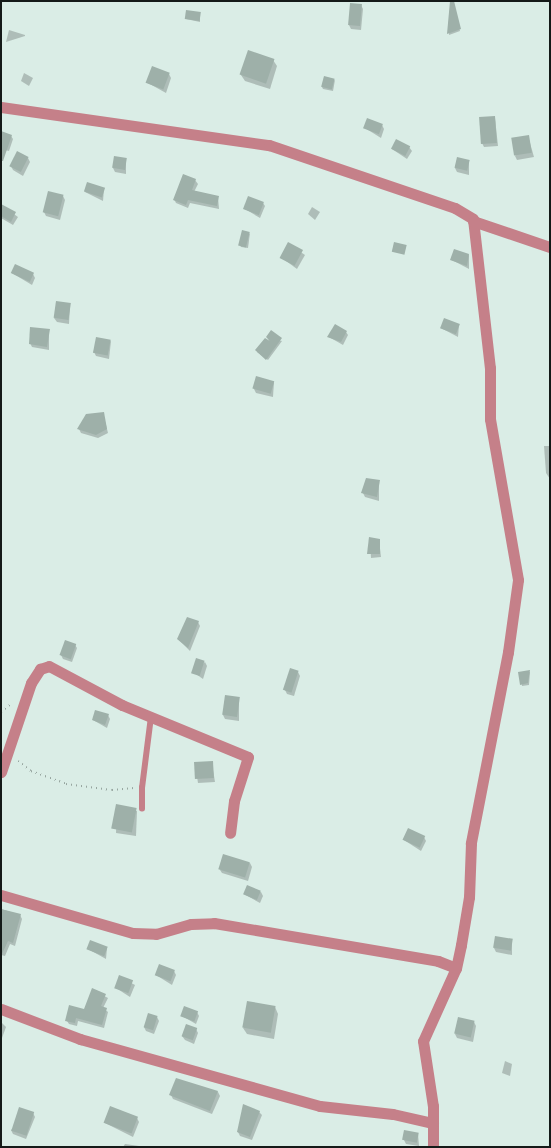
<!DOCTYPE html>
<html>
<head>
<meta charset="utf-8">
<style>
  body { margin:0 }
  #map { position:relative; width:551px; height:1148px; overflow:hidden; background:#daede6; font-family:Spectral,serif }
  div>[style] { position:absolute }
  .shadow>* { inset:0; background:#0003; transform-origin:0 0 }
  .building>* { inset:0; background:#9eb0a9; transform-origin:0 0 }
  .path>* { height:2px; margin-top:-1px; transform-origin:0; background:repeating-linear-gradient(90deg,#97a6a0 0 1px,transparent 0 5px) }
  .service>* { height:5.5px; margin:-2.75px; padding:0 2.75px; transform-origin:2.75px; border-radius:2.75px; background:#c58089 }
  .minor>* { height:11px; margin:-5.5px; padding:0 5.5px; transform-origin:5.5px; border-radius:5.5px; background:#c58089 }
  span { translate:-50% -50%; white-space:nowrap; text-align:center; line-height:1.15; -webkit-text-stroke:4px #fff; paint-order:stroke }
  .frame { position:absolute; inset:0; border:2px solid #141a18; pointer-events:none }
</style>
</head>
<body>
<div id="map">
  <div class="shadow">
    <div style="clip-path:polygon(452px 1px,460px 31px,449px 35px,449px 33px)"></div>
    <div style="clip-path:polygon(351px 4px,361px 5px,363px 9px,361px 30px,351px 29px,349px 25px)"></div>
    <div style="clip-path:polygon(200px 14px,200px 22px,186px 19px)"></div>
    <div style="clip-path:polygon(9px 30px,25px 35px,25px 36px,6px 42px)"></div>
    <div style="clip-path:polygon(273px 60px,277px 66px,270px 89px,245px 81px,241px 75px)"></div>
    <div style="clip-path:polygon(24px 73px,33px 78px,29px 86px,21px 81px)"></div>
    <div style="clip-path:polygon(169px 74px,171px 78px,166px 93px,148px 83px)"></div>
    <div style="clip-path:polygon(335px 80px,333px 91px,323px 89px,322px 87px)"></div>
    <div style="clip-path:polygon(495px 118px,498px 146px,484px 147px,482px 143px)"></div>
    <div style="clip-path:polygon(382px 125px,384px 129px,381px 138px,365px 128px)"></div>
    <div style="clip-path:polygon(11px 136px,13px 139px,9px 151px,1px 149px)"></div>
    <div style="clip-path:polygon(528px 136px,534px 157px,517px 160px,515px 156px)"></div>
    <div style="clip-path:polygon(409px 147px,412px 151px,407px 159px,392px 149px)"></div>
    <div style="clip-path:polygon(28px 158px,30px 162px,23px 176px,13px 170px,11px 166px)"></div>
    <div style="clip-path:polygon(126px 159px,126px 174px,115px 172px,113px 168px)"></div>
    <div style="clip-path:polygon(469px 162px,469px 175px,457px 172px,455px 168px)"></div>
    <div style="clip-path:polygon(195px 180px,198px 184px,194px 192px,218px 197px,219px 209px,190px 203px,188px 208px,176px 203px,174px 199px)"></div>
    <div style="clip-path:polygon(104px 189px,103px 201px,85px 192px)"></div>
    <div style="clip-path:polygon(63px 196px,65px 200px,60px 220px,46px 216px,44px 212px)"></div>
    <div style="clip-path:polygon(263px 203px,265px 206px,260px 218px,245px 209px)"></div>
    <div style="clip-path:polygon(4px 207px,18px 217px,13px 225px,1px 218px)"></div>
    <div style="clip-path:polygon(312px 207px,320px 212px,315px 220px,308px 214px)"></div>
    <div style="clip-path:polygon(250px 233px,248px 248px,241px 247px,240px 245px)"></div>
    <div style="clip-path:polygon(289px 244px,305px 255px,297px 269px,282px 258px)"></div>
    <div style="clip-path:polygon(469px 255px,469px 269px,452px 260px)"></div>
    <div style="clip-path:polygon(12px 273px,33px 274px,35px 278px,32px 285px)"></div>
    <div style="clip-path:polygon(70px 304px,69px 324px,57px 322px,54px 318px)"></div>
    <div style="clip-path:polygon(459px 325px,458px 337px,441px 328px)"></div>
    <div style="clip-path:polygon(49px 330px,49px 350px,32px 347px,30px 343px)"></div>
    <div style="clip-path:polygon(346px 332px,348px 335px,343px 345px,329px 337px)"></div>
    <div style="clip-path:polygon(267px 337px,282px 341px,268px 360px,257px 352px,270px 342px)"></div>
    <div style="clip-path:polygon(111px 341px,109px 359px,96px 356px,94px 352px)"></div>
    <div style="left:549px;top:378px;width:1px;height:18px"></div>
    <div style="clip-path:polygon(274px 382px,273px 397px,256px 393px,254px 389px)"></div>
    <div style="clip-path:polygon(103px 413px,108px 433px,98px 438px,81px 433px,79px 429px)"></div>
    <div style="clip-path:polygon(544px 446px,550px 446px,550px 479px,546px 473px)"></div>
    <div style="clip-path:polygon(379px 482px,379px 501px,365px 497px,363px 493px)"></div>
    <div style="clip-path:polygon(370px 539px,379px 540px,381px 557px,371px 558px)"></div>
    <div style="clip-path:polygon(198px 622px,200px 626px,190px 651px,178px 639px)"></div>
    <div style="clip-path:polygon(75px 645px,77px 648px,72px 662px,63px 659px,61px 655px)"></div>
    <div style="clip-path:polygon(205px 662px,207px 666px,203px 679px,193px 672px)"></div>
    <div style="clip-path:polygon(298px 672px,300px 676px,294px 696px,287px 694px,285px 690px)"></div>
    <div style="clip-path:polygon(530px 672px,529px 685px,522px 686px,520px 673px)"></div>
    <div style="clip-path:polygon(239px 698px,239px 721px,225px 719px,223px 715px)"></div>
    <div style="clip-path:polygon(108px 715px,110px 719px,107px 728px,93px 720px)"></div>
    <div style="clip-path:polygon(212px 763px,215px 782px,198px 783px,195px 764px)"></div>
    <div style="clip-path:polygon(117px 806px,137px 811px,136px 836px,116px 833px)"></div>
    <div style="clip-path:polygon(424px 837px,426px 841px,421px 851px,404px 840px)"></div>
    <div style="clip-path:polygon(250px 863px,252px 867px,248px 881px,222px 873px,220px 870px)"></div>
    <div style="clip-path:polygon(261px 892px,263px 896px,260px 903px,244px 894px)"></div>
    <div style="clip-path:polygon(1px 909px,20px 915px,22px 919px,15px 946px,10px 944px,5px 956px,1px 955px)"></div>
    <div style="clip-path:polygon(512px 941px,512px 955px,496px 952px,494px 948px)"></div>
    <div style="clip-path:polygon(107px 948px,106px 959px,88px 949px)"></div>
    <div style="clip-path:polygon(174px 971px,176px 975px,172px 985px,156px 975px)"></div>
    <div style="clip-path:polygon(120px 977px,135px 985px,130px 997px,116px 988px)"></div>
    <div style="clip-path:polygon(93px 990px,108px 998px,103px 1008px,108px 1012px,104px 1028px,78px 1021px,77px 1026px,69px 1024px,67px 1021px,85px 1010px)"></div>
    <div style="clip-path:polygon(275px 1007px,278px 1014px,274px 1039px,247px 1034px,243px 1028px)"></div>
    <div style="clip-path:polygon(197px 1012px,199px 1016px,196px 1024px,182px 1016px)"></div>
    <div style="clip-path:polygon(157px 1017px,159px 1021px,154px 1034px,146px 1031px,144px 1027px)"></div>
    <div style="clip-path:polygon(1px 1022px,6px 1027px,2px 1038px,1px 1037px)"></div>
    <div style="clip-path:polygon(474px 1022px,476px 1026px,473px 1042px,457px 1038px,455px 1034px)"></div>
    <div style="clip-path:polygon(196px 1029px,198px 1033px,194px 1044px,185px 1040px,182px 1036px)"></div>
    <div style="clip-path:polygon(505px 1061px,512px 1064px,510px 1076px,502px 1073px)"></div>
    <div style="clip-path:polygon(218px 1092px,220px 1096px,212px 1114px,173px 1099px,171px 1095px)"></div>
    <div style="clip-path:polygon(259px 1112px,262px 1115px,252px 1140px,240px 1136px,238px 1132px)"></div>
    <div style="clip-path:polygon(33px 1113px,35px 1117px,26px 1139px,13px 1134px,11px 1130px)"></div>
    <div style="clip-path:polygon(137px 1118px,139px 1122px,133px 1137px,105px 1123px)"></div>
    <div style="clip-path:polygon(418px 1134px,419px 1146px,406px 1144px,404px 1140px)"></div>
    <div style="clip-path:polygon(125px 1144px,139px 1146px,140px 1147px,123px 1147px)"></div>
  </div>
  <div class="building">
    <div style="clip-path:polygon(450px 1px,454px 1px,461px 29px,447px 34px)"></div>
    <div style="left:350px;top:3px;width:12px;height:22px;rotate:5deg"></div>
    <div style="left:186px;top:10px;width:15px;height:9px;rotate:8deg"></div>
    <div style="left:248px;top:50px;width:28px;height:26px;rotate:19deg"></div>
    <div style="left:152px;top:66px;width:19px;height:18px;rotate:21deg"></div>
    <div style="left:324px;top:76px;width:11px;height:11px;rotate:15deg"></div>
    <div style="left:495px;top:116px;width:27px;height:16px;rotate:86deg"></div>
    <div style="left:367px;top:118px;width:17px;height:11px;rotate:21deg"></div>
    <div style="clip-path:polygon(1px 131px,12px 135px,3px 161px,1px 161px)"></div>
    <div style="left:529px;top:135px;width:18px;height:18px;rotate:81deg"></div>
    <div style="left:396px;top:139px;width:16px;height:11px;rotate:27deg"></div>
    <div style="left:17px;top:151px;width:13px;height:17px;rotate:27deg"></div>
    <div style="left:114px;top:156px;width:13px;height:12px;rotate:9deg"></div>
    <div style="left:457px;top:157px;width:13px;height:11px;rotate:13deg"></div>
    <div style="clip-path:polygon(183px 174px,196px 179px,192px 190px,219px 196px,217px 206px,188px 200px,186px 205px,173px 200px)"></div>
    <div style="left:87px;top:182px;width:19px;height:10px;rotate:18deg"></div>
    <div style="left:48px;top:191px;width:16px;height:22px;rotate:14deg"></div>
    <div style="left:248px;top:196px;width:17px;height:14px;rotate:21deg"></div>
    <div style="clip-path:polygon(1px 204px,16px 212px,11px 222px,1px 216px)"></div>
    <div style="left:242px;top:230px;width:8px;height:16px;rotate:14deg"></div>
    <div style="left:288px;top:242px;width:17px;height:18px;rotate:28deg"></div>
    <div style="left:394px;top:242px;width:13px;height:10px;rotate:13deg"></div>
    <div style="clip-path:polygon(454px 249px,469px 254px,467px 266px,450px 260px)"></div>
    <div style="left:15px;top:264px;width:21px;height:10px;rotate:25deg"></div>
    <div style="left:56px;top:301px;width:15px;height:17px;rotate:8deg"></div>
    <div style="left:444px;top:318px;width:17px;height:11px;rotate:21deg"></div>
    <div style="clip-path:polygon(335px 324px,347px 331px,341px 342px,327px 337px)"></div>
    <div style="clip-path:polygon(30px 327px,50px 329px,47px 347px,29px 344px)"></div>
    <div style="clip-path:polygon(271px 330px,282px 338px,266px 360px,255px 350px,265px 338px,270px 341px,266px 337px)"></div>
    <div style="left:96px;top:337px;width:15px;height:16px;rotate:11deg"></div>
    <div style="left:256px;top:376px;width:19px;height:13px;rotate:16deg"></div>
    <div style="clip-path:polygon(104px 412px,107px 429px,96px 435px,77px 429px,86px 414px)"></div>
    <div style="clip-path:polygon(366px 478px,380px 480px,377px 497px,361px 493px)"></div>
    <div style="clip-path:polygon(369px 537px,380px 539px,380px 554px,367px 554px)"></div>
    <div style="clip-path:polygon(187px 617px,199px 621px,188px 648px,177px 639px)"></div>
    <div style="left:65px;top:640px;width:12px;height:16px;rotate:20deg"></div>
    <div style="left:196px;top:658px;width:9px;height:16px;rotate:18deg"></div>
    <div style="left:290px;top:668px;width:9px;height:23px;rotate:18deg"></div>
    <div style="clip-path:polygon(530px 670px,528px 683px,520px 685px,518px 672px)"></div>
    <div style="left:225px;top:695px;width:15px;height:20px;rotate:8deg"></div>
    <div style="clip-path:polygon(95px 710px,109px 714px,105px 725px,92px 720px)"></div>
    <div style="left:213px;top:761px;width:17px;height:19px;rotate:87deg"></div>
    <div style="left:116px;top:804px;width:21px;height:25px;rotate:11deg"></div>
    <div style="left:408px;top:828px;width:19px;height:13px;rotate:25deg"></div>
    <div style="left:223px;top:854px;width:28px;height:16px;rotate:17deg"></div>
    <div style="left:247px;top:885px;width:15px;height:10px;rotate:23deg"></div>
    <div style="clip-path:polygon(1px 909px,21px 914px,13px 943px,8px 941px,1px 956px)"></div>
    <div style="left:495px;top:936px;width:18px;height:12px;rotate:9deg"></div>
    <div style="left:90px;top:940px;width:19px;height:10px;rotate:21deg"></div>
    <div style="left:159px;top:964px;width:17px;height:12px;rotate:21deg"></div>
    <div style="left:119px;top:975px;width:15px;height:14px;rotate:20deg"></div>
    <div style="clip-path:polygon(92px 988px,106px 994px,101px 1006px,107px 1008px,102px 1025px,76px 1018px,75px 1023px,65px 1021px,69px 1005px,84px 1009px)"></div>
    <div style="left:247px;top:1001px;width:29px;height:27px;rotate:10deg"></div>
    <div style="left:184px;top:1006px;width:15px;height:11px;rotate:20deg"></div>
    <div style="left:148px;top:1013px;width:10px;height:15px;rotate:17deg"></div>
    <div style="left:458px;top:1017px;width:17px;height:17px;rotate:13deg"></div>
    <div style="left:186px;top:1024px;width:12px;height:13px;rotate:20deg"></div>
    <div style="clip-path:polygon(176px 1078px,218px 1091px,210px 1111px,169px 1095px)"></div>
    <div style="clip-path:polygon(243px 1104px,260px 1111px,250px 1137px,237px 1132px)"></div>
    <div style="left:110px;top:1106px;width:30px;height:18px;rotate:21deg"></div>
    <div style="left:19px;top:1107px;width:16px;height:25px;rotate:18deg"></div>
    <div style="left:404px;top:1130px;width:15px;height:10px;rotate:11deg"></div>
  </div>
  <div class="path">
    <div style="left:1px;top:712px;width:13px;rotate:-39deg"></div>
    <div style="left:18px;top:761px;width:16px;rotate:38deg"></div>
    <div style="left:31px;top:771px;width:37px;rotate:20deg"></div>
    <div style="left:66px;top:784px;width:46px;rotate:7.4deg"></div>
    <div style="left:112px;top:790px;width:22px;rotate:-5deg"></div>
  </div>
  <div class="service">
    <div style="left:142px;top:809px;width:21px;rotate:-90deg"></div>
    <div style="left:142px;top:788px;width:72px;rotate:-82.8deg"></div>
  </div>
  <div class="minor">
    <div style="left:1px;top:107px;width:271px;rotate:8.1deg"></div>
    <div style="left:269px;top:145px;width:196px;rotate:18.7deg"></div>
    <div style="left:455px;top:208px;width:21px;rotate:31deg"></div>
    <div style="left:473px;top:219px;width:150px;rotate:83.5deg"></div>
    <div style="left:490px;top:368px;width:51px;rotate:90deg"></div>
    <div style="left:490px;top:419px;width:163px;rotate:80.1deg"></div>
    <div style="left:518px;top:580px;width:73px;rotate:97.9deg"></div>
    <div style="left:508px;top:652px;width:195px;rotate:101deg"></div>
    <div style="left:471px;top:843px;width:54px;rotate:92.1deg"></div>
    <div style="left:469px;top:897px;width:49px;rotate:99.5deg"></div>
    <div style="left:461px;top:945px;width:24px;rotate:102deg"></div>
    <div style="left:456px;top:968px;width:80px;rotate:114.3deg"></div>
    <div style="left:423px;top:1041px;width:66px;rotate:81.3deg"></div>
    <div style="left:433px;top:1106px;width:41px;rotate:90deg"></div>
    <div style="left:473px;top:221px;width:81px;rotate:18.7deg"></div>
    <div style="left:1px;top:772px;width:94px;rotate:-71.4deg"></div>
    <div style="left:31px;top:683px;width:17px;rotate:-57deg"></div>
    <div style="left:40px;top:669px;width:9px;rotate:-18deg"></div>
    <div style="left:49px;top:666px;width:83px;rotate:28.1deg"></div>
    <div style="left:122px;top:705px;width:136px;rotate:22.4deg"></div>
    <div style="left:248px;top:757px;width:46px;rotate:107.7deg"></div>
    <div style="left:234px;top:801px;width:32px;rotate:97deg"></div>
    <div style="left:1px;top:895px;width:137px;rotate:16.1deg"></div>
    <div style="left:133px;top:933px;width:23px;rotate:2deg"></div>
    <div style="left:156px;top:934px;width:36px;rotate:-16deg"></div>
    <div style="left:191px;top:924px;width:23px;rotate:-2deg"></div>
    <div style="left:214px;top:923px;width:227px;rotate:9.6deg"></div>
    <div style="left:438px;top:961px;width:19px;rotate:21deg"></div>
    <div style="left:1px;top:1009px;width:85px;rotate:20.8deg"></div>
    <div style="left:80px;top:1039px;width:249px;rotate:15.6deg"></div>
    <div style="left:320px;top:1106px;width:73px;rotate:6.3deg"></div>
    <div style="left:393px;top:1114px;width:41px;rotate:12.7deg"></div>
  </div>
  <div class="frame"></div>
</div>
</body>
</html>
